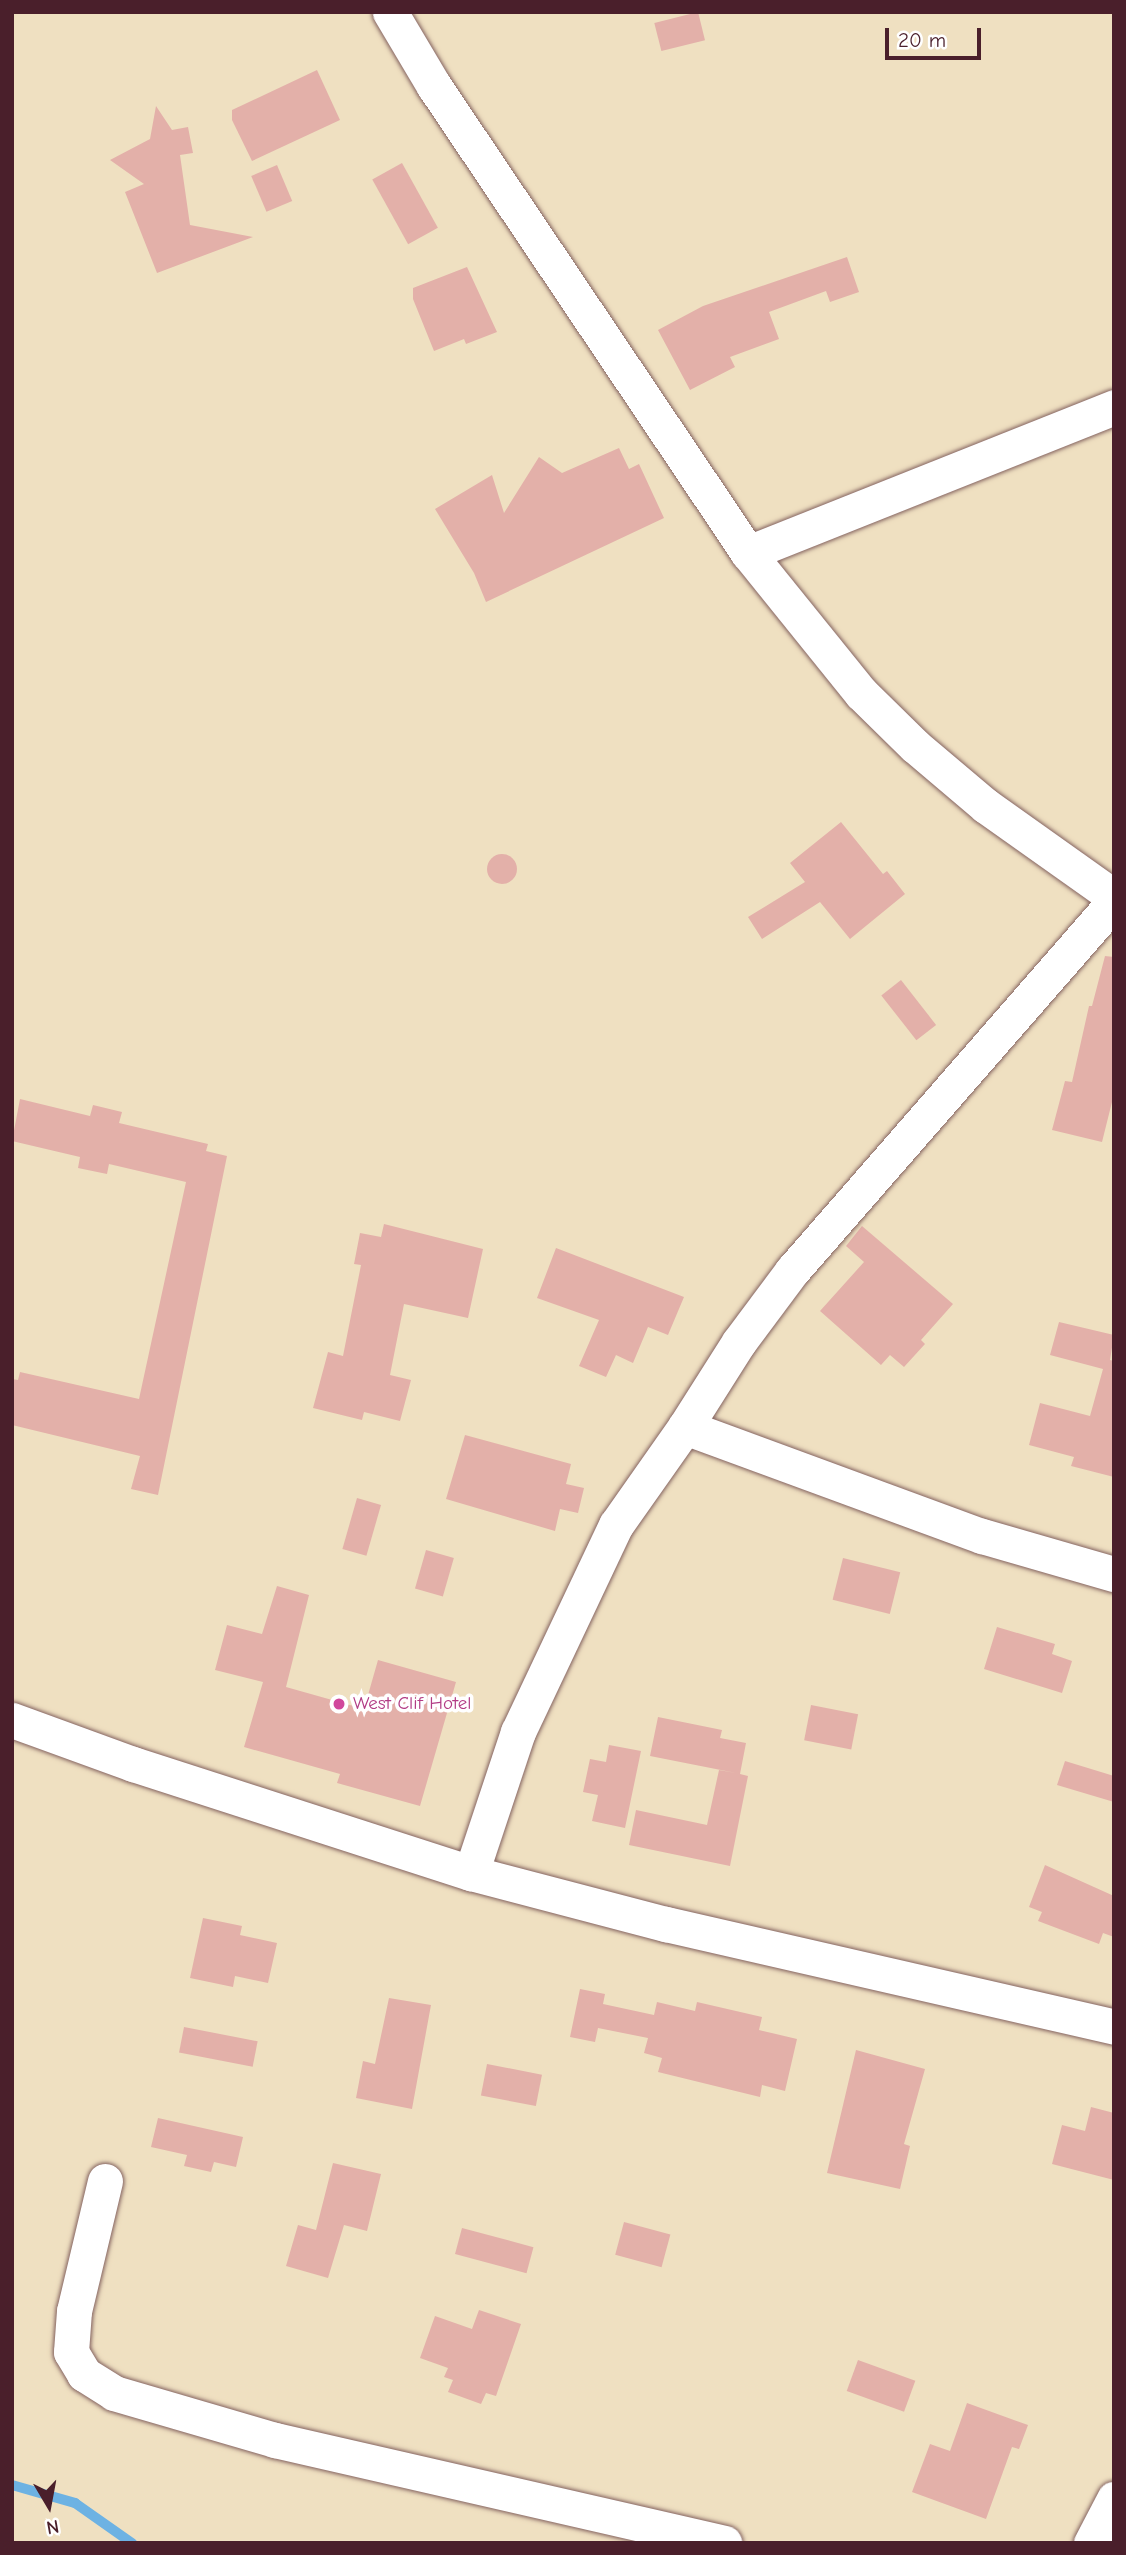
<!DOCTYPE html>
<html>
<head>
<meta charset="utf-8">
<style>
  body { margin:0 }
  #map { position:relative; width:1126px; height:2555px; overflow:hidden; background:#efe0c1; font-family:"Comic Neue",sans-serif }
  div>[style] { position:absolute }
  .stream>* { height:10px; margin:-5px; padding:0 5px; transform-origin:5px; border-radius:5px; background:#6db2e3 }
  .building>* { inset:0; background:#e3b0a9; transform-origin:0 0 }
  .round { border-radius:50% }
  .roads { filter:drop-shadow(0 0 2px #846360) drop-shadow(0 0 2px #846360) }
  .minor>* { height:35px; margin:-17.5px; padding:0 17.5px; transform-origin:17.5px; border-radius:17.5px; background:#fff }
  .dots>* { width:19px; height:19px; translate:-50% -50%; box-sizing:border-box; border:4px solid #fff; border-radius:50% }
  span { translate:-50% -50%; white-space:nowrap; text-align:center; line-height:1.15; -webkit-text-stroke:7px #fff; paint-order:stroke }
  .hotel-label { font-size:19px; color:#b23c85 }
  .left { translate:0 -50%; text-align:left }
  .frame { position:absolute; inset:0; border:14px solid #4a1f2b; pointer-events:none }
  .north { position:absolute; left:14px; top:2471px; width:70px; height:70px; -webkit-text-stroke:5px #fff; paint-order:stroke; rotate:170deg; font-size:19px; font-weight:700; line-height:28px; text-align:center; color:#4a1f2b }
  .north::after { content:''; display:block; margin:auto; width:24px; height:32px; background:#4a1f2b; clip-path:polygon(50% 0,100% 100%,50% 72%,0 100%) }
  .scale { position:absolute; left:885px; top:28px; width:96px; height:32px; box-sizing:border-box; border:4px solid #4a1f2b; border-top:0; padding-left:9px; font-size:21px; line-height:24px; white-space:nowrap; color:#4a1f2b; -webkit-text-stroke:5px #fff; paint-order:stroke }
</style>
</head>
<body>
<div id="map">
  <div class="stream">
    <div style="left:12px;top:2485px;width:66px;rotate:15.9deg"></div>
    <div style="left:75px;top:2503px;width:70px;rotate:35.1deg"></div>
  </div>
  <div class="building">
    <div style="left:698px;top:12px;width:29px;height:45px;rotate:76deg"></div>
    <div style="clip-path:polygon(317px 70px,340px 120px,252px 161px,232px 120px,232px 110px)"></div>
    <div style="clip-path:polygon(156px 106px,172px 130px,188px 127px,193px 153px,180px 155px,190px 225px,253px 237px,157px 273px,125px 192px,144px 184px,110px 160px,150px 139px)"></div>
    <div style="left:402px;top:163px;width:74px;height:34px;rotate:61deg"></div>
    <div style="left:277px;top:165px;width:39px;height:28px;rotate:67deg"></div>
    <div style="clip-path:polygon(847px 257px,859px 292px,830px 302px,826px 291px,769px 312px,779px 339px,730px 357px,735px 367px,690px 390px,658px 330px,703px 306px)"></div>
    <div style="clip-path:polygon(467px 267px,497px 332px,466px 344px,464px 339px,434px 351px,413px 299px,413px 288px)"></div>
    <div style="clip-path:polygon(619px 448px,629px 469px,639px 464px,664px 518px,486px 602px,474px 573px,435px 509px,492px 475px,504px 513px,539px 457px,562px 473px)"></div>
    <div style="clip-path:polygon(841px 822px,883px 874px,887px 871px,905px 894px,850px 939px,820px 902px,762px 939px,748px 917px,805px 882px,790px 863px)"></div>
    <div class="round" style="left:487px;top:854px;width:30px;height:30px"></div>
    <div style="clip-path:polygon(1105px 956px,1114px 957px,1114px 1094px,1102px 1142px,1052px 1130px,1065px 1081px,1072px 1082px,1089px 1006px,1092px 1006px)"></div>
    <div style="left:901px;top:980px;width:57px;height:25px;rotate:52deg"></div>
    <div style="clip-path:polygon(20px 1099px,90px 1116px,93px 1105px,122px 1112px,119px 1123px,208px 1144px,206px 1151px,227px 1156px,158px 1495px,131px 1489px,140px 1456px,12px 1425px,12px 1379px,18px 1380px,20px 1372px,139px 1399px,186px 1182px,109px 1164px,107px 1174px,78px 1168px,80px 1157px,12px 1141px)"></div>
    <div style="clip-path:polygon(384px 1224px,483px 1249px,468px 1318px,404px 1304px,390px 1375px,411px 1380px,400px 1421px,364px 1412px,362px 1420px,313px 1408px,328px 1352px,343px 1356px,361px 1265px,354px 1264px,360px 1233px,381px 1237px)"></div>
    <div style="clip-path:polygon(862px 1226px,953px 1304px,921px 1340px,925px 1344px,904px 1367px,890px 1355px,881px 1365px,820px 1311px,864px 1262px,846px 1246px)"></div>
    <div style="clip-path:polygon(556px 1248px,684px 1297px,668px 1335px,648px 1327px,633px 1363px,616px 1355px,606px 1377px,579px 1366px,599px 1320px,537px 1298px)"></div>
    <div style="clip-path:polygon(1059px 1322px,1114px 1335px,1110px 1360px,1114px 1361px,1114px 1477px,1071px 1466px,1074px 1457px,1029px 1445px,1040px 1403px,1090px 1416px,1103px 1369px,1050px 1355px)"></div>
    <div style="clip-path:polygon(465px 1435px,571px 1464px,566px 1484px,584px 1488px,578px 1513px,560px 1509px,555px 1531px,446px 1499px)"></div>
    <div style="left:357px;top:1498px;width:25px;height:53px;rotate:16deg"></div>
    <div style="left:426px;top:1550px;width:29px;height:40px;rotate:16deg"></div>
    <div style="left:843px;top:1558px;width:59px;height:43px;rotate:14deg"></div>
    <div style="clip-path:polygon(277px 1586px,309px 1595px,286px 1687px,364px 1709px,378px 1660px,456px 1682px,420px 1806px,337px 1783px,340px 1774px,244px 1747px,263px 1682px,215px 1670px,227px 1625px,262px 1634px)"></div>
    <div style="clip-path:polygon(997px 1627px,1055px 1644px,1052px 1654px,1072px 1661px,1062px 1693px,984px 1669px)"></div>
    <div style="left:811px;top:1705px;width:48px;height:36px;rotate:11deg"></div>
    <div style="clip-path:polygon(658px 1717px,722px 1730px,720px 1738px,746px 1743px,740px 1774px,748px 1776px,730px 1866px,629px 1845px,636px 1810px,707px 1825px,719px 1770px,736px 1773px,650px 1756px)"></div>
    <div style="clip-path:polygon(609px 1745px,641px 1751px,625px 1828px,592px 1821px,598px 1795px,583px 1792px,590px 1759px,606px 1762px)"></div>
    <div style="clip-path:polygon(1065px 1761px,1114px 1776px,1114px 1802px,1057px 1785px)"></div>
    <div style="clip-path:polygon(1045px 1865px,1114px 1896px,1114px 1937px,1103px 1933px,1099px 1944px,1038px 1921px,1042px 1912px,1029px 1907px)"></div>
    <div style="clip-path:polygon(203px 1918px,242px 1926px,240px 1935px,277px 1943px,268px 1983px,235px 1976px,233px 1987px,190px 1978px)"></div>
    <div style="clip-path:polygon(580px 1989px,605px 1994px,603px 2004px,654px 2015px,657px 2002px,695px 2011px,697px 2002px,762px 2017px,759px 2030px,797px 2039px,785px 2091px,762px 2085px,760px 2097px,658px 2072px,662px 2058px,644px 2053px,648px 2038px,598px 2028px,595px 2042px,570px 2037px)"></div>
    <div style="clip-path:polygon(389px 1998px,431px 2005px,412px 2109px,356px 2098px,363px 2061px,375px 2064px)"></div>
    <div style="left:184px;top:2027px;width:75px;height:26px;rotate:11deg"></div>
    <div style="clip-path:polygon(856px 2050px,925px 2069px,904px 2144px,910px 2146px,900px 2189px,827px 2173px)"></div>
    <div style="left:487px;top:2064px;width:56px;height:32px;rotate:11deg"></div>
    <div style="clip-path:polygon(1091px 2107px,1114px 2113px,1114px 2180px,1052px 2164px,1062px 2125px,1085px 2131px)"></div>
    <div style="clip-path:polygon(158px 2118px,243px 2137px,236px 2167px,214px 2162px,211px 2172px,184px 2166px,187px 2155px,151px 2147px)"></div>
    <div style="clip-path:polygon(333px 2163px,381px 2174px,367px 2231px,344px 2225px,328px 2278px,286px 2266px,298px 2225px,316px 2230px)"></div>
    <div style="left:624px;top:2222px;width:48px;height:34px;rotate:15deg"></div>
    <div style="left:462px;top:2228px;width:74px;height:27px;rotate:15deg"></div>
    <div style="clip-path:polygon(479px 2310px,521px 2324px,496px 2396px,486px 2393px,481px 2404px,448px 2392px,453px 2380px,444px 2377px,448px 2368px,420px 2358px,435px 2316px,472px 2329px)"></div>
    <div style="left:858px;top:2360px;width:61px;height:33px;rotate:20deg"></div>
    <div style="clip-path:polygon(967px 2403px,1028px 2425px,1019px 2449px,1012px 2447px,986px 2519px,912px 2492px,930px 2444px,950px 2451px)"></div>
  </div>
  <div class="roads">
    <div class="minor">
      <div style="left:390px;top:12px;width:86px;rotate:59.3deg"></div>
      <div style="left:434px;top:86px;width:563px;rotate:56.08deg"></div>
      <div style="left:748px;top:553px;width:180px;rotate:51.1deg"></div>
      <div style="left:861px;top:693px;width:76px;rotate:44.5deg"></div>
      <div style="left:915px;top:746px;width:93px;rotate:40.2deg"></div>
      <div style="left:986px;top:806px;width:157px;rotate:35.4deg"></div>
      <div style="left:748px;top:553px;width:394px;rotate:-21.7deg"></div>
      <div style="left:685px;top:1427px;width:316px;rotate:20.2deg"></div>
      <div style="left:982px;top:1536px;width:137px;rotate:16.1deg"></div>
      <div style="left:12px;top:1720px;width:129px;rotate:20deg"></div>
      <div style="left:133px;top:1764px;width:355px;rotate:17.9deg"></div>
      <div style="left:471px;top:1873px;width:202px;rotate:14.7deg"></div>
      <div style="left:666px;top:1924px;width:460px;rotate:12.9deg"></div>
      <div style="left:471px;top:1873px;width:149px;rotate:-71.6deg"></div>
      <div style="left:518px;top:1732px;width:229px;rotate:-64.7deg"></div>
      <div style="left:616px;top:1525px;width:120px;rotate:-54.9deg"></div>
      <div style="left:685px;top:1427px;width:101px;rotate:-57.6deg"></div>
      <div style="left:739px;top:1342px;width:89px;rotate:-53.3deg"></div>
      <div style="left:792px;top:1271px;width:490px;rotate:-48.9deg"></div>
      <div style="left:105px;top:2181px;width:134px;rotate:103.4deg"></div>
      <div style="left:74px;top:2311px;width:41px;rotate:94.2deg"></div>
      <div style="left:71px;top:2352px;width:26px;rotate:59deg"></div>
      <div style="left:84px;top:2374px;width:36px;rotate:32deg"></div>
      <div style="left:114px;top:2393px;width:168px;rotate:16.3deg"></div>
      <div style="left:275px;top:2440px;width:461px;rotate:12.9deg"></div>
      <div style="left:1091px;top:2543px;width:50px;rotate:-62.4deg"></div>
    </div>
  </div>
  <div class="dots">
    <div style="left:339px;top:1704px;background:#d1479c"></div>
  </div>
  <div class="hotel-label">
    <span class="left" style="left:353px;top:1704px">West Clif Hotel</span>
  </div>
  <div class="frame"></div>
  <div class="north">N</div>
  <div class="scale">20 m</div>
</div>
</body>
</html>
